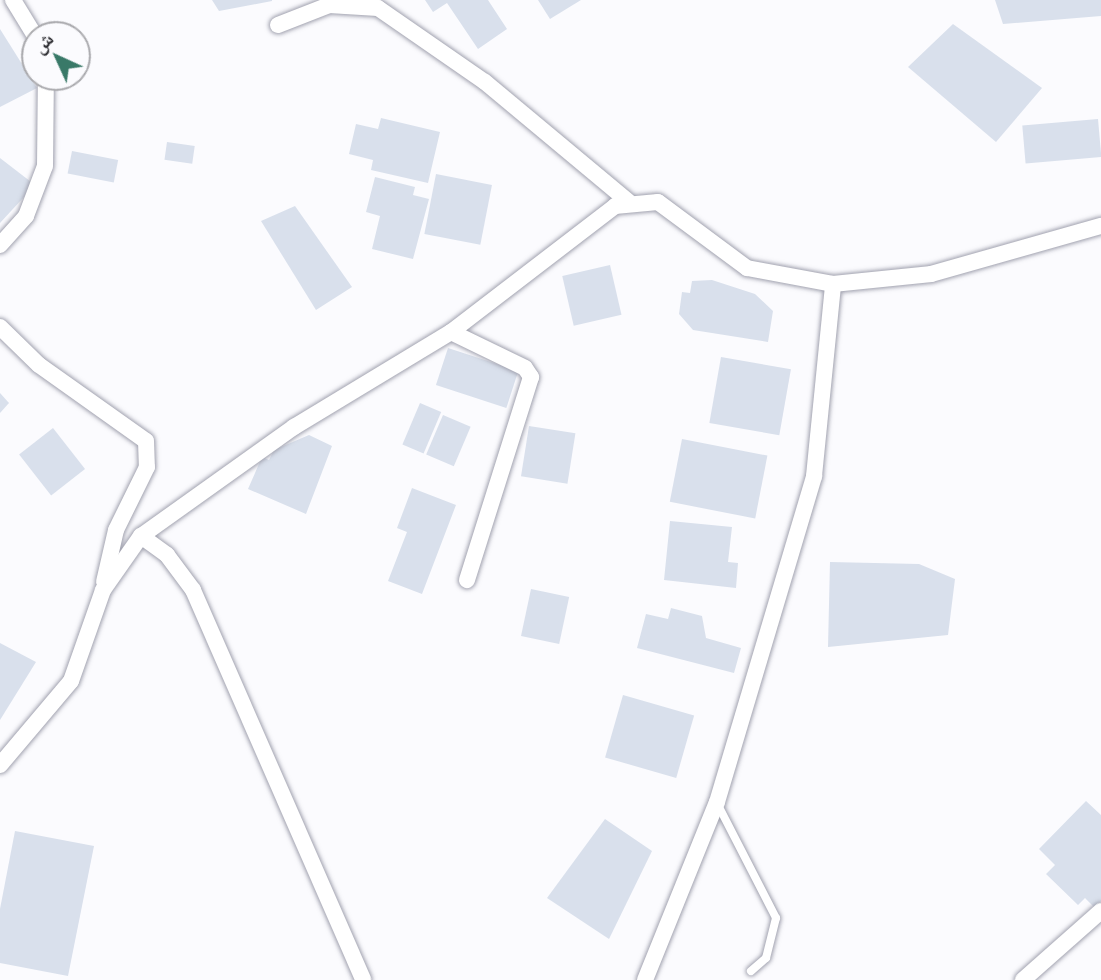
<!DOCTYPE html>
<html>
<head>
<meta charset="utf-8">
<style>
  body { margin:0 }
  #map { position:relative; width:1101px; height:980px; overflow:hidden; background:#fbfbfe; font-family:Barlow,"Noto Naskh Arabic",sans-serif }
  div>[style] { position:absolute }
  .building>* { inset:0; background:#d9e0ec; transform-origin:0 0 }
  .roads { filter:drop-shadow(0 0 2px #a1a2af) drop-shadow(0 0 2px #a1a2af) }
  .service>* { height:8px; margin:-4px; padding:0 4px; transform-origin:4px; border-radius:4px; background:#fff }
  .minor>* { height:16px; margin:-8px; padding:0 8px; transform-origin:8px; border-radius:8px; background:#fff }
  span { translate:-50% -50%; white-space:nowrap; text-align:center; line-height:1.15; -webkit-text-stroke:6px #fbfbfe; paint-order:stroke }
  .north { position:absolute; left:21px; top:21px; width:70px; height:70px; box-sizing:border-box; background:#fbfbfe; border:2px solid #aaaaae; border-radius:50%; rotate:315deg; font-size:19px; font-weight:700; line-height:28px; text-align:center; color:#303035 }
  .north::after { content:''; display:block; margin:auto; width:24px; height:32px; background:#397968; clip-path:polygon(50% 0,100% 100%,50% 72%,0 100%) }
</style>
</head>
<body>
<div id="map">
  <div class="building">
    <div style="clip-path:polygon(212px 0,272px 0,272px 1px,219px 11px)"></div>
    <div style="clip-path:polygon(425px 0,488px 0,507px 29px,478px 49px,447px 3px,433px 12px)"></div>
    <div style="clip-path:polygon(538px 0,581px 0,550px 19px)"></div>
    <div style="clip-path:polygon(995px 0,1101px 0,1101px 16px,1003px 24px)"></div>
    <div style="clip-path:polygon(953px 24px,1042px 88px,996px 142px,908px 67px)"></div>
    <div style="clip-path:polygon(0 29px,37px 88px,0 107px)"></div>
    <div style="clip-path:polygon(381px 118px,440px 132px,428px 183px,371px 170px,373px 160px,349px 154px,356px 124px,378px 129px)"></div>
    <div style="left:1098px;top:119px;width:38px;height:76px;rotate:85deg"></div>
    <div style="left:167px;top:142px;width:28px;height:18px;rotate:8deg"></div>
    <div style="left:72px;top:151px;width:47px;height:23px;rotate:11deg"></div>
    <div style="clip-path:polygon(0 158px,35px 185px,0 223px)"></div>
    <div style="left:436px;top:174px;width:57px;height:61px;rotate:11deg"></div>
    <div style="clip-path:polygon(375px 177px,415px 187px,413px 195px,429px 199px,413px 259px,372px 249px,380px 216px,366px 212px)"></div>
    <div style="clip-path:polygon(295px 206px,352px 287px,316px 310px,261px 221px)"></div>
    <div style="left:610px;top:265px;width:51px;height:49px;rotate:77deg"></div>
    <div style="clip-path:polygon(712px 280px,755px 294px,773px 311px,768px 342px,693px 330px,679px 314px,682px 292px,690px 293px,692px 281px)"></div>
    <div style="left:448px;top:348px;width:74px;height:39px;rotate:18deg"></div>
    <div style="left:721px;top:357px;width:71px;height:67px;rotate:10deg"></div>
    <div style="clip-path:polygon(0 393px,9px 403px,0 413px)"></div>
    <div style="left:420px;top:403px;width:23px;height:45px;rotate:23deg"></div>
    <div style="left:443px;top:415px;width:30px;height:43px;rotate:23deg"></div>
    <div style="left:529px;top:426px;width:47px;height:51px;rotate:9deg"></div>
    <div style="left:53px;top:428px;width:52px;height:43px;rotate:52deg"></div>
    <div style="clip-path:polygon(309px 435px,332px 446px,306px 514px,248px 489px,262px 457px,269px 460px,274px 450px)"></div>
    <div style="left:682px;top:439px;width:87px;height:64px;rotate:11deg"></div>
    <div style="clip-path:polygon(412px 488px,456px 505px,422px 594px,388px 581px,407px 532px,397px 528px)"></div>
    <div style="clip-path:polygon(670px 521px,732px 527px,728px 562px,738px 563px,736px 588px,664px 580px)"></div>
    <div style="clip-path:polygon(830px 562px,919px 564px,955px 579px,948px 635px,828px 647px)"></div>
    <div style="left:531px;top:589px;width:39px;height:48px;rotate:12deg"></div>
    <div style="clip-path:polygon(671px 608px,702px 616px,706px 638px,741px 648px,734px 673px,637px 648px,646px 614px,668px 619px)"></div>
    <div style="clip-path:polygon(0 643px,36px 662px,0 720px)"></div>
    <div style="left:623px;top:695px;width:74px;height:65px;rotate:16deg"></div>
    <div style="clip-path:polygon(1086px 801px,1101px 815px,1101px 901px,1095px 908px,1085px 898px,1078px 905px,1046px 874px,1055px 865px,1039px 849px)"></div>
    <div style="clip-path:polygon(605px 819px,652px 851px,609px 939px,547px 898px)"></div>
    <div style="clip-path:polygon(15px 831px,94px 846px,68px 976px,0 963px,0 909px)"></div>
  </div>
  <div class="roads">
    <div class="service">
      <div style="left:718px;top:805px;width:127px;rotate:62.8deg"></div>
      <div style="left:776px;top:918px;width:41px;rotate:104deg"></div>
      <div style="left:766px;top:958px;width:20px;rotate:139deg"></div>
    </div>
    <div class="minor">
      <div style="left:13px;top:0;width:42px;rotate:58.6deg"></div>
      <div style="left:278px;top:25px;width:55px;rotate:-21.4deg"></div>
      <div style="left:329px;top:5px;width:49px;rotate:3.5deg"></div>
      <div style="left:378px;top:8px;width:130px;rotate:34.7deg"></div>
      <div style="left:485px;top:82px;width:187px;rotate:39.8deg"></div>
      <div style="left:0;top:245px;width:39px;rotate:-48deg"></div>
      <div style="left:26px;top:216px;width:53px;rotate:-69.2deg"></div>
      <div style="left:45px;top:166px;width:89px;rotate:-89.4deg"></div>
      <div style="left:0;top:327px;width:54px;rotate:44.3deg"></div>
      <div style="left:39px;top:365px;width:131px;rotate:35.4deg"></div>
      <div style="left:146px;top:441px;width:26px;rotate:88deg"></div>
      <div style="left:147px;top:467px;width:70px;rotate:116.2deg"></div>
      <div style="left:116px;top:530px;width:53px;rotate:103deg"></div>
      <div style="left:451px;top:332px;width:82px;rotate:25.9deg"></div>
      <div style="left:525px;top:368px;width:11px;rotate:56deg"></div>
      <div style="left:531px;top:377px;width:213px;rotate:107.5deg"></div>
      <div style="left:141px;top:536px;width:32px;rotate:36deg"></div>
      <div style="left:167px;top:555px;width:44px;rotate:53.4deg"></div>
      <div style="left:193px;top:590px;width:425px;rotate:66.4deg"></div>
      <div style="left:0;top:765px;width:110px;rotate:-49.8deg"></div>
      <div style="left:71px;top:681px;width:96px;rotate:-70.6deg"></div>
      <div style="left:103px;top:590px;width:66px;rotate:-54.9deg"></div>
      <div style="left:141px;top:536px;width:188px;rotate:-35.5deg"></div>
      <div style="left:294px;top:427px;width:184px;rotate:-31.2deg"></div>
      <div style="left:451px;top:332px;width:207px;rotate:-37.5deg"></div>
      <div style="left:615px;top:206px;width:43px;rotate:-5.3deg"></div>
      <div style="left:658px;top:202px;width:111px;rotate:36.6deg"></div>
      <div style="left:747px;top:268px;width:87px;rotate:10.5deg"></div>
      <div style="left:833px;top:284px;width:99px;rotate:-5.8deg"></div>
      <div style="left:931px;top:274px;width:177px;rotate:-15.8deg"></div>
      <div style="left:645px;top:980px;width:192px;rotate:-68deg"></div>
      <div style="left:717px;top:802px;width:340px;rotate:-73.4deg"></div>
      <div style="left:814px;top:476px;width:193px;rotate:-84.3deg"></div>
      <div style="left:1023px;top:980px;width:104px;rotate:-41.5deg"></div>
    </div>
  </div>
  <div class="north">ش</div>
</div>
</body>
</html>
